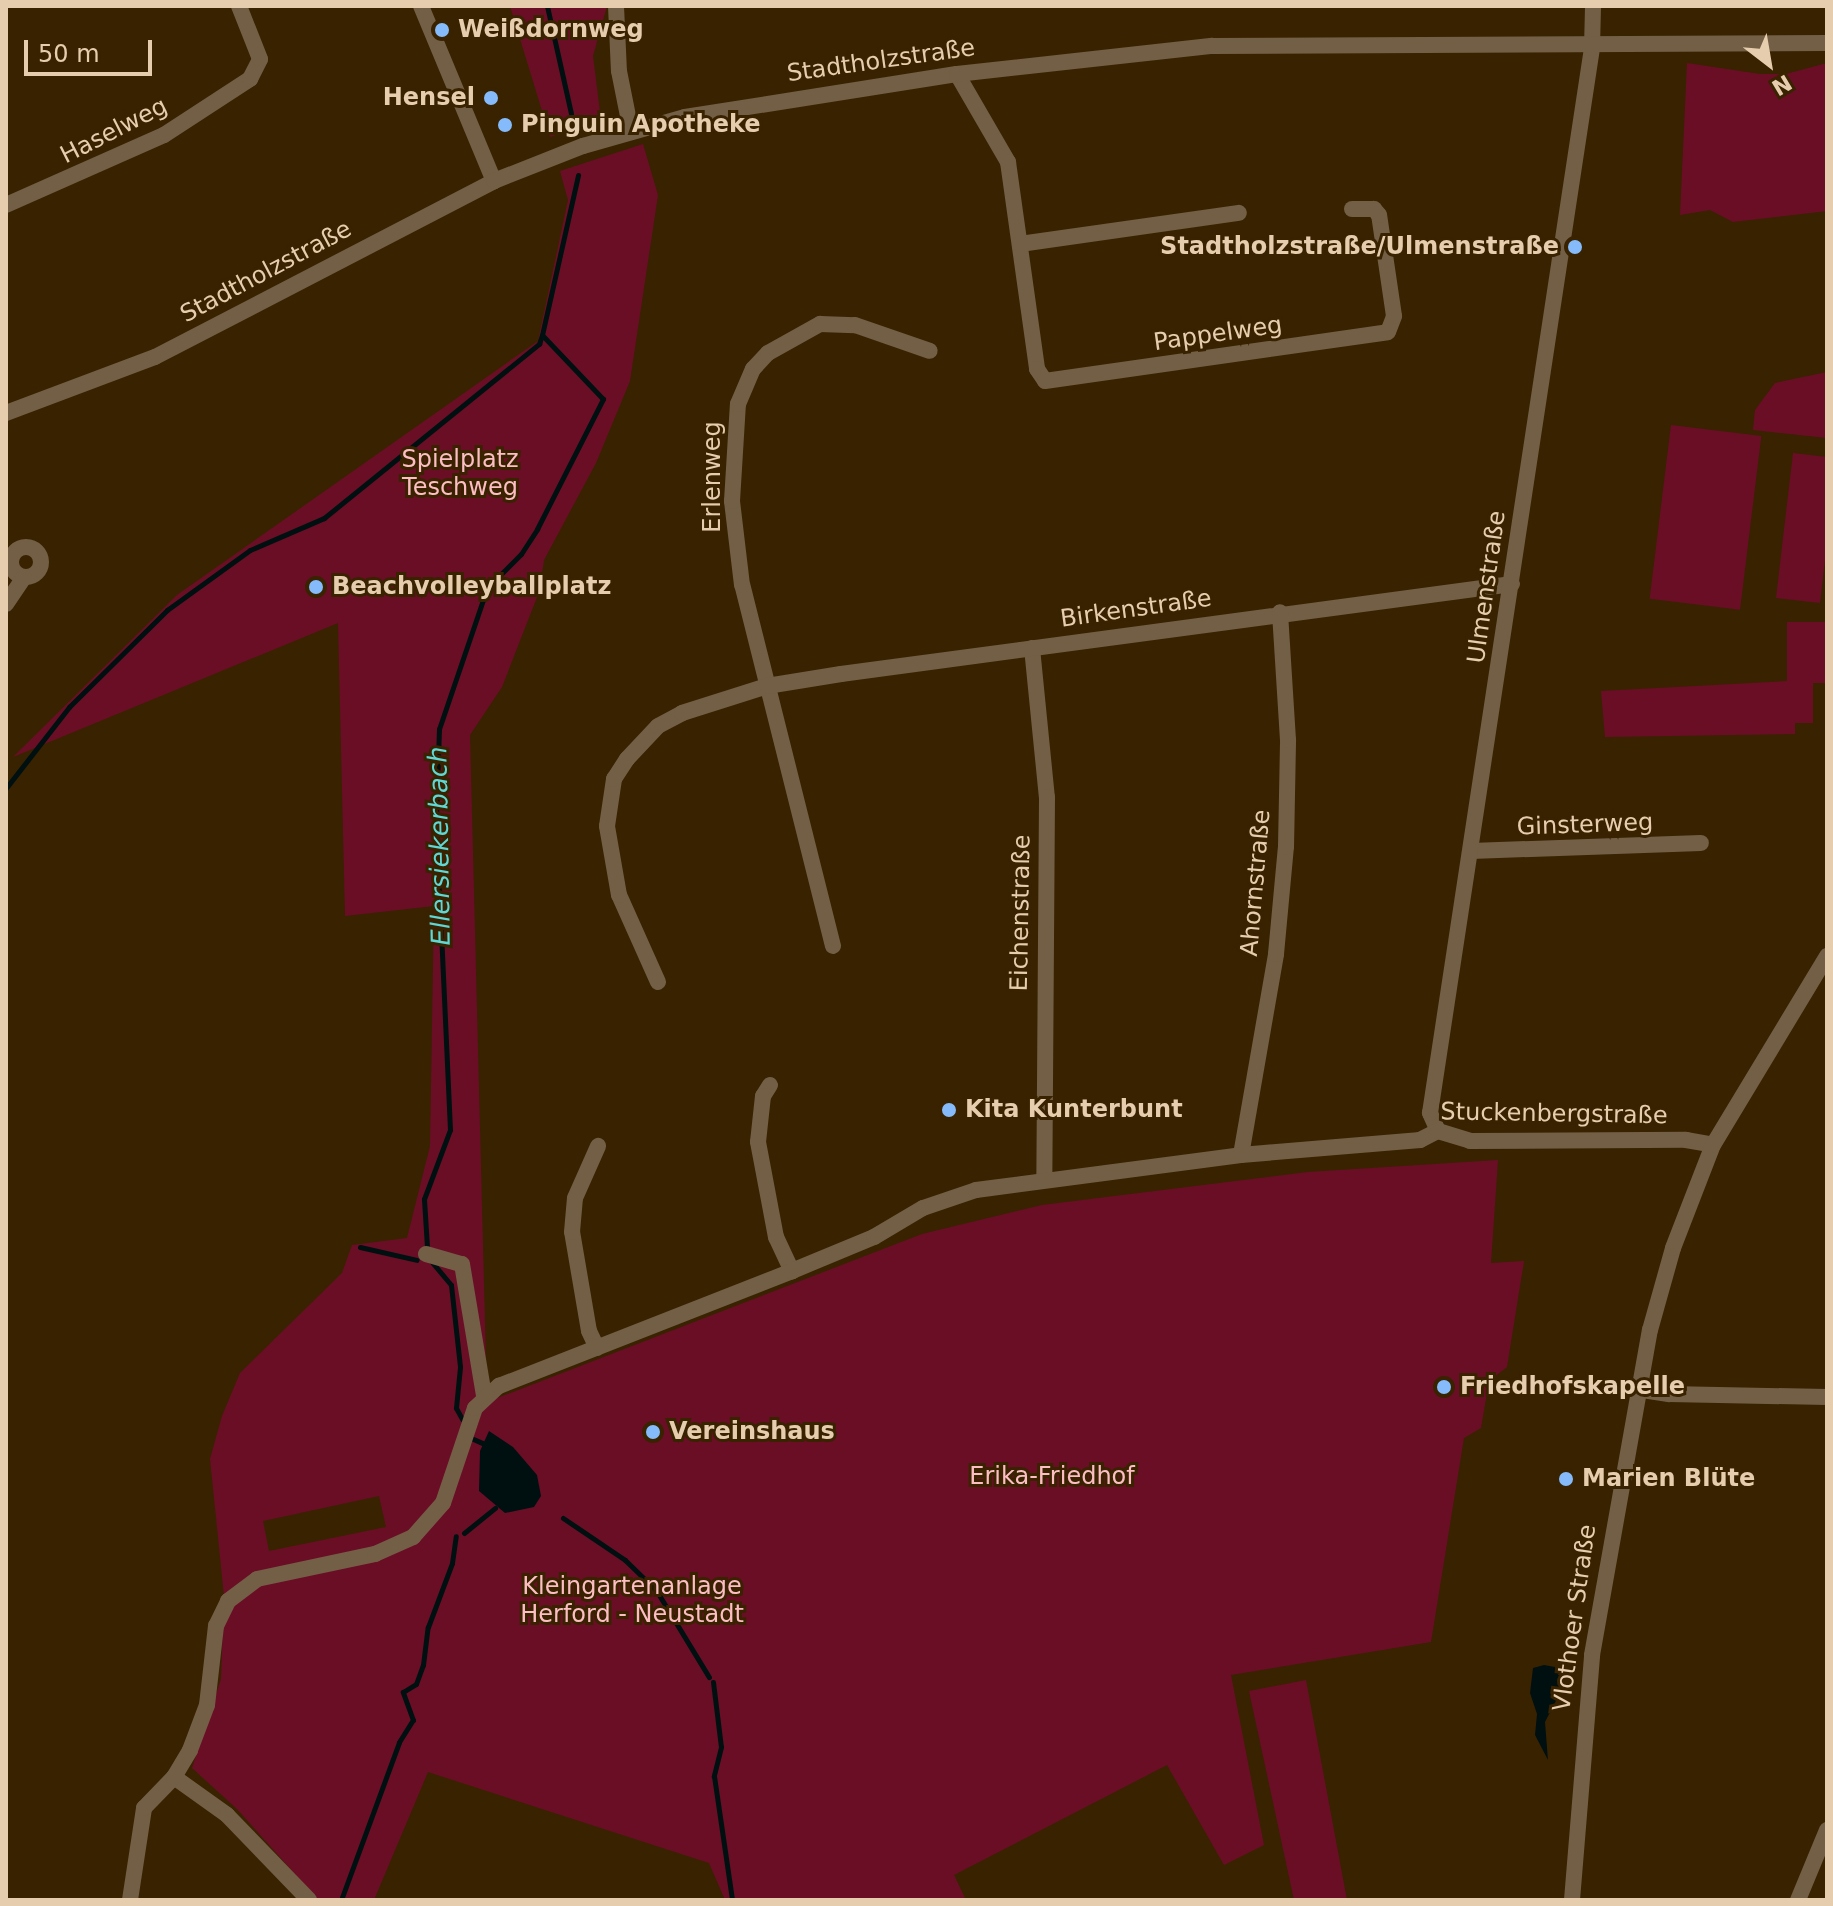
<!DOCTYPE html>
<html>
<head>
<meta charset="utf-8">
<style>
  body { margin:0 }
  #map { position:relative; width:1833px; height:1906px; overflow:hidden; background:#392200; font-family:"DejaVu Sans",sans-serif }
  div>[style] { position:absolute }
  .green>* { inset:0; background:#6a0e26; transform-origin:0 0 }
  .water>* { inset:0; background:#001010 }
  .stream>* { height:5px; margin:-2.5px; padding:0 2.5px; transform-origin:2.5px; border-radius:2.5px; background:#001010 }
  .minor>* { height:16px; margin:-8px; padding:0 8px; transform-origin:8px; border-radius:8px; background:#735f46 }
  .minor>.ring { margin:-8px; padding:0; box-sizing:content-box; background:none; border:16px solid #735f46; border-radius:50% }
  .tertiary>* { height:16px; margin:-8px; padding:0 8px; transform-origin:8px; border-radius:8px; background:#735f46 }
  .dots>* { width:22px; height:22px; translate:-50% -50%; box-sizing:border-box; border:4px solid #392200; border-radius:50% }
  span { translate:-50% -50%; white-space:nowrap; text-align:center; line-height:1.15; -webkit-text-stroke:6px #392200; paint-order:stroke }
  .poi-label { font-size:24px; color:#e6cdad; font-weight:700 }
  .left { translate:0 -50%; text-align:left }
  .right { translate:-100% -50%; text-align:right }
  .street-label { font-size:24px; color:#e6cdad }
  .park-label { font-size:24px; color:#fcbec3 }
  .water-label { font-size:26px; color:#5fd8d5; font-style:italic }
  .frame { position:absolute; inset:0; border:8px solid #e6cdad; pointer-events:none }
  .north { position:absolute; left:1729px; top:24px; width:80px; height:80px; -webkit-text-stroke:6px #392200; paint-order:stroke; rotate:149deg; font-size:22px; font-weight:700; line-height:32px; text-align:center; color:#e6cdad }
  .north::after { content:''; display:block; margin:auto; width:28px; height:36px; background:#e6cdad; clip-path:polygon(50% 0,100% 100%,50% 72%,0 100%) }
  .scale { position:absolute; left:24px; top:40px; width:128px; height:36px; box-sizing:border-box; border:4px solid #e6cdad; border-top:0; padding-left:10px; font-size:24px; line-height:28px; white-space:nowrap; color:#e6cdad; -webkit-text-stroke:6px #392200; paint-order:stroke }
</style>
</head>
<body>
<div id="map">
  <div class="green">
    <div style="clip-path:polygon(510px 6px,607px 6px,593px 56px,601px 120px,550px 137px)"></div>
    <div style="clip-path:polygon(1687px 63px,1760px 74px,1786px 74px,1827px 63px,1827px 211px,1733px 222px,1710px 210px,1680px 215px)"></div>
    <div style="clip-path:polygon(evenodd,643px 144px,658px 195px,630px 381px,596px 463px,544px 560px,539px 592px,502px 687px,470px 735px,487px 1402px,922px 1234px,1042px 1205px,1308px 1172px,1498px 1160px,1491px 1263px,1524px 1261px,1507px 1367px,1489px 1381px,1481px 1428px,1464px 1438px,1431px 1642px,1231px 1675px,1264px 1845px,1224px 1865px,1167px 1765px,954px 1875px,966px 1900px,725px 1900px,709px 1863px,428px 1772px,374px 1900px,318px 1900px,237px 1809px,192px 1768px,221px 1679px,224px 1596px,210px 1459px,222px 1416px,240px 1373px,342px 1273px,352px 1245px,407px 1238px,430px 1146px,434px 906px,345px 916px,338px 623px,13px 757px,177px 595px,538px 341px,568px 200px,560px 171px,643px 144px,379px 1496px,386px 1527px,269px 1551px,263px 1521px,379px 1496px)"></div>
    <div style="clip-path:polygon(1827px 372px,1827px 438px,1753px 430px,1755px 410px,1775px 383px)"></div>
    <div style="left:1671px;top:425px;width:91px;height:175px;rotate:7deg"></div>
    <div style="clip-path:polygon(1793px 453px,1827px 457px,1827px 542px,1820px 603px,1776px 598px)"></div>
    <div style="clip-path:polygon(1787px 622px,1827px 622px,1827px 683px,1813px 683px,1813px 723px,1795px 723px,1795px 734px,1605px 737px,1601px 691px,1787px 681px)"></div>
    <div style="clip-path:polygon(1306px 1680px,1347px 1900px,1294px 1900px,1249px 1691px)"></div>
  </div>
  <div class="water">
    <div style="clip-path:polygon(489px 1431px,513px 1447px,537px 1475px,541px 1496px,534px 1507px,505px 1513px,479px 1491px,480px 1451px)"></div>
    <div style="clip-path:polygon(1544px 1665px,1555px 1667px,1561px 1677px,1560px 1693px,1545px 1722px,1548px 1760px,1535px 1735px,1537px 1714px,1530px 1693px,1533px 1668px)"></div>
  </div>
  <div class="stream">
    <div style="left:547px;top:6px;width:110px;rotate:77.4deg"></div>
    <div style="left:6px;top:788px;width:103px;rotate:-52.1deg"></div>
    <div style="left:69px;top:707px;width:138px;rotate:-44.7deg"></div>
    <div style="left:167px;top:610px;width:102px;rotate:-35.9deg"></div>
    <div style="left:250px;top:550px;width:81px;rotate:-23.4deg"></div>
    <div style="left:324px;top:518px;width:277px;rotate:-39deg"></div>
    <div style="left:539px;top:344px;width:9px;rotate:-72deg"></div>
    <div style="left:360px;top:1247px;width:58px;rotate:12.8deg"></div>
    <div style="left:427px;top:1247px;width:48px;rotate:-93.6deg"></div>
    <div style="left:424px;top:1199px;width:74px;rotate:-69.4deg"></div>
    <div style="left:450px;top:1130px;width:311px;rotate:-92.6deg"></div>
    <div style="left:436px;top:819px;width:90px;rotate:-88.1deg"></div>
    <div style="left:439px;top:729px;width:149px;rotate:-71.2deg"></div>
    <div style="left:487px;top:588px;width:48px;rotate:-45deg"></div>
    <div style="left:521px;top:554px;width:30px;rotate:-57deg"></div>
    <div style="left:537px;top:529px;width:146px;rotate:-63.1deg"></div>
    <div style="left:603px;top:399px;width:88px;rotate:-133.6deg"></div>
    <div style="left:542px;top:335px;width:164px;rotate:-77.3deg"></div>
    <div style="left:431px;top:1261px;width:31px;rotate:50deg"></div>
    <div style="left:451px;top:1285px;width:82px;rotate:83.7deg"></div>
    <div style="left:460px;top:1367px;width:41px;rotate:95.6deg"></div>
    <div style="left:456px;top:1408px;width:13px;rotate:61deg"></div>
    <div style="left:471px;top:1438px;width:12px;rotate:24deg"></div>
    <div style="left:563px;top:1518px;width:75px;rotate:34.1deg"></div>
    <div style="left:625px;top:1560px;width:43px;rotate:44.1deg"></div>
    <div style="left:656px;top:1590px;width:102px;rotate:58.7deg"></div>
    <div style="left:464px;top:1533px;width:40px;rotate:-39deg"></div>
    <div style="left:713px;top:1682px;width:65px;rotate:83deg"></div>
    <div style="left:721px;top:1747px;width:30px;rotate:104deg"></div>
    <div style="left:714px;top:1776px;width:125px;rotate:81.7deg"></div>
    <div style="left:341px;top:1900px;width:168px;rotate:-69.8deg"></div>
    <div style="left:399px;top:1742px;width:26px;rotate:-58deg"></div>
    <div style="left:413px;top:1720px;width:30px;rotate:-110deg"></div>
    <div style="left:403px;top:1692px;width:15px;rotate:-32deg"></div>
    <div style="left:416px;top:1684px;width:20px;rotate:-70deg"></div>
    <div style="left:423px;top:1665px;width:38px;rotate:-83deg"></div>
    <div style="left:428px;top:1627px;width:68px;rotate:-69.4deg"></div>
    <div style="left:452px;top:1563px;width:27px;rotate:-82deg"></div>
  </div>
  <div class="minor">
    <div style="left:421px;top:6px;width:190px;rotate:67.4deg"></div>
    <div style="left:616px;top:6px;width:65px;rotate:87.4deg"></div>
    <div style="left:619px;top:71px;width:61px;rotate:78.7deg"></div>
    <div style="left:957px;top:74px;width:102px;rotate:59.9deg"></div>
    <div style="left:1008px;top:162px;width:209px;rotate:82deg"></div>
    <div style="left:1037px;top:369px;width:14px;rotate:56deg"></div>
    <div style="left:1045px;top:381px;width:346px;rotate:-8.1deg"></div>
    <div style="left:1388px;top:332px;width:17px;rotate:-69deg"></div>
    <div style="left:1394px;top:316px;width:102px;rotate:-98.4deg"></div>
    <div style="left:1379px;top:215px;width:8px;rotate:-130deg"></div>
    <div style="left:1374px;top:209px;width:22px;rotate:180deg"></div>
    <div style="left:6px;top:205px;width:173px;rotate:-23.9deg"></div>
    <div style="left:164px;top:135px;width:103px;rotate:-33.1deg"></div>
    <div style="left:250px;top:79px;width:22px;rotate:-63deg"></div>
    <div style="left:260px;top:59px;width:57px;rotate:-111.6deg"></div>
    <div style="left:1020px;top:244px;width:221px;rotate:-8.1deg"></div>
    <div class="ring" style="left:11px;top:547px;width:14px;height:14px"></div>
    <div style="left:6px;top:604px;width:32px;rotate:-56deg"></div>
    <div style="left:1032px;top:648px;width:150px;rotate:84.3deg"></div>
    <div style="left:1047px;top:797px;width:383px;rotate:90.4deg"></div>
    <div style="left:1471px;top:851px;width:230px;rotate:-2deg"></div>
    <div style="left:833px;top:946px;width:372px;rotate:-104.1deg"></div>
    <div style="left:742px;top:585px;width:85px;rotate:-96.8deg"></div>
    <div style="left:732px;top:501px;width:97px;rotate:-86.5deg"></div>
    <div style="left:738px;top:404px;width:38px;rotate:-67deg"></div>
    <div style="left:753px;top:369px;width:22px;rotate:-47deg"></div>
    <div style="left:768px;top:353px;width:60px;rotate:-29.1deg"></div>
    <div style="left:820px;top:324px;width:35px;rotate:2deg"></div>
    <div style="left:855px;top:325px;width:79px;rotate:19.1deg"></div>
    <div style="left:658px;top:982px;width:95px;rotate:-114.1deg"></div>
    <div style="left:619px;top:895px;width:70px;rotate:-99.9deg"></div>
    <div style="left:607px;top:826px;width:48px;rotate:-81.5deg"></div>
    <div style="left:614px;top:779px;width:24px;rotate:-57deg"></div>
    <div style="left:627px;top:759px;width:45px;rotate:-46.8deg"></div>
    <div style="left:658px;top:726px;width:27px;rotate:-28deg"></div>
    <div style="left:682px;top:713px;width:89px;rotate:-17.6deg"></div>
    <div style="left:767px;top:686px;width:75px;rotate:-9.2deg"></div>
    <div style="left:841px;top:674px;width:677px;rotate:-7.64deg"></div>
    <div style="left:770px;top:1085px;width:13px;rotate:122deg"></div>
    <div style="left:763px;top:1096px;width:46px;rotate:96.2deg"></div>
    <div style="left:758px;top:1142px;width:97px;rotate:79.3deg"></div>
    <div style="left:776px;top:1237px;width:38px;rotate:65deg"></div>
    <div style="left:1438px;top:1131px;width:20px;rotate:-114deg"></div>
    <div style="left:1430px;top:1113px;width:1077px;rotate:-81.35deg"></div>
    <div style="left:1592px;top:48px;width:42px;rotate:-88.6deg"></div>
    <div style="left:1241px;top:1155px;width:204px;rotate:-80.1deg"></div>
    <div style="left:1276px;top:954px;width:107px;rotate:-84.7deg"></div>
    <div style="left:1286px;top:847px;width:107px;rotate:-88.9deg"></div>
    <div style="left:1288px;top:740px;width:128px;rotate:-93.6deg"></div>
    <div style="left:426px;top:1254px;width:37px;rotate:16deg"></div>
    <div style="left:462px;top:1264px;width:133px;rotate:80.5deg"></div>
    <div style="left:597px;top:1348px;width:19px;rotate:-115deg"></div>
    <div style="left:589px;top:1331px;width:100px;rotate:-99.7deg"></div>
    <div style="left:572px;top:1232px;width:34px;rotate:-85deg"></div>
    <div style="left:575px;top:1198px;width:57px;rotate:-66.1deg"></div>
    <div style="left:1636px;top:1389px;width:33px;rotate:9deg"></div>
    <div style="left:1669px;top:1394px;width:158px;rotate:1.1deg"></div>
    <div style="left:174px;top:1777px;width:65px;rotate:35.6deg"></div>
    <div style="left:227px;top:1815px;width:118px;rotate:46deg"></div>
    <div style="left:130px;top:1900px;width:93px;rotate:-81.3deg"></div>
    <div style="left:144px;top:1808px;width:43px;rotate:-45.9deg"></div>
    <div style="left:174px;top:1777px;width:31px;rotate:-59deg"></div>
    <div style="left:190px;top:1750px;width:48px;rotate:-69.3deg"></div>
    <div style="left:207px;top:1705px;width:80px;rotate:-83.5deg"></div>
    <div style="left:216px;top:1626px;width:28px;rotate:-64deg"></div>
    <div style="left:228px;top:1601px;width:36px;rotate:-37deg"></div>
    <div style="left:257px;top:1579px;width:121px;rotate:-12deg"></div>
    <div style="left:375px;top:1554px;width:42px;rotate:-24.1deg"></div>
    <div style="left:413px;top:1537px;width:45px;rotate:-48.6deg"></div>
    <div style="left:443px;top:1503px;width:100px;rotate:-71.4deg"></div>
    <div style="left:475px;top:1408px;width:33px;rotate:-43deg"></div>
    <div style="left:499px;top:1386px;width:315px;rotate:-21.4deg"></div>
    <div style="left:792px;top:1271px;width:89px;rotate:-22.5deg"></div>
    <div style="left:874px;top:1237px;width:57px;rotate:-30.6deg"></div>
    <div style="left:923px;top:1208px;width:56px;rotate:-18.8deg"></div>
    <div style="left:976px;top:1190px;width:267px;rotate:-7.5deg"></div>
    <div style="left:1241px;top:1155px;width:180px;rotate:-4.8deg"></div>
    <div style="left:1420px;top:1140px;width:20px;rotate:-27deg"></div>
    <div style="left:1438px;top:1131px;width:34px;rotate:17deg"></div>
    <div style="left:1470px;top:1141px;width:216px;rotate:-0.3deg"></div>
    <div style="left:1686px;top:1140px;width:27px;rotate:10deg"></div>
    <div style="left:1798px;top:1900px;width:76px;rotate:-67.5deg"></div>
  </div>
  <div class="tertiary">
    <div style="left:6px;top:413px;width:159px;rotate:-20.6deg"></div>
    <div style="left:155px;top:357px;width:382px;rotate:-27.4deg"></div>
    <div style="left:494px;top:181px;width:96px;rotate:-21.5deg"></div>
    <div style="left:583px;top:146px;width:106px;rotate:-15.9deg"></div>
    <div style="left:685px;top:117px;width:275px;rotate:-9deg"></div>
    <div style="left:957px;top:74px;width:257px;rotate:-6.3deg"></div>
    <div style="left:1212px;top:46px;width:615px;rotate:-0.28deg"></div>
    <div style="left:1572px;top:1900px;width:246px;rotate:-85.3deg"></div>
    <div style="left:1592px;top:1655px;width:330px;rotate:-79.9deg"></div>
    <div style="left:1650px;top:1330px;width:85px;rotate:-74.3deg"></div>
    <div style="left:1673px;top:1248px;width:110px;rotate:-68.8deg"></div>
    <div style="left:1713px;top:1145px;width:221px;rotate:-58.9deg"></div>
  </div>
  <div class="dots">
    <div style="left:442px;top:30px;background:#85bbfb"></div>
    <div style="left:491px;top:98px;background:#85bbfb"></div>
    <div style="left:505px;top:125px;background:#85bbfb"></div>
    <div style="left:1575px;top:247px;background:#85bbfb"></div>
    <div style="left:316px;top:587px;background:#85bbfb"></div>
    <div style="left:949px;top:1110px;background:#85bbfb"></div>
    <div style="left:1444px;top:1387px;background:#85bbfb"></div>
    <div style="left:653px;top:1432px;background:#85bbfb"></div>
    <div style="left:1566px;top:1479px;background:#85bbfb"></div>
  </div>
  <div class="poi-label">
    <span class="left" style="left:458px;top:30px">Weißdornweg</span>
    <span class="right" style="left:475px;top:98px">Hensel</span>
    <span class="left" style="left:521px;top:125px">Pinguin Apotheke</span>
    <span class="right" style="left:1559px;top:247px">Stadtholzstraße/Ulmenstraße</span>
    <span class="left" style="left:332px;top:587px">Beachvolleyballplatz</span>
    <span class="left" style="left:965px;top:1110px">Kita Kunterbunt</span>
    <span class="left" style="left:1460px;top:1387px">Friedhofskapelle</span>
    <span class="left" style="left:669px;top:1432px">Vereinshaus</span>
    <span class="left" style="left:1582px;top:1479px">Marien Blüte</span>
  </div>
  <div class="street-label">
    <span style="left:881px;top:61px;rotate:-8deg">Stadtholzstraße</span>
    <span style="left:114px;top:131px;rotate:-27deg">Haselweg</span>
    <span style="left:266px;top:272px;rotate:-28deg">Stadtholzstraße</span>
    <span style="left:1218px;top:334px;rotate:-8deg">Pappelweg</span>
    <span style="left:713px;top:477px;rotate:-90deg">Erlenweg</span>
    <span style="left:1487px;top:587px;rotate:-82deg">Ulmenstraße</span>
    <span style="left:1136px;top:609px;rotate:-8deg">Birkenstraße</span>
    <span style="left:1585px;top:825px;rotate:-2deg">Ginsterweg</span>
    <span style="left:1256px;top:883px;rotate:-85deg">Ahornstraße</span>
    <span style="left:1021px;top:913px;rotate:-89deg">Eichenstraße</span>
    <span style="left:1554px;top:1114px;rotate:1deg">Stuckenbergstraße</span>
    <span style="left:1575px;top:1618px;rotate:-82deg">Vlothoer Straße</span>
  </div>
  <div class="park-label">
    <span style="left:460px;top:474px">Spielplatz<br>Teschweg</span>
    <span style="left:1052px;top:1477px">Erika-Friedhof</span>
    <span style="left:632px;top:1601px">Kleingartenanlage<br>Herford - Neustadt</span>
  </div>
  <div class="water-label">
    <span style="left:440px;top:846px;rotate:-91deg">Ellersiekerbach</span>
  </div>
  <div class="frame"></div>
  <div class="north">N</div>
  <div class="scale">50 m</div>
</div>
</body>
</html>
